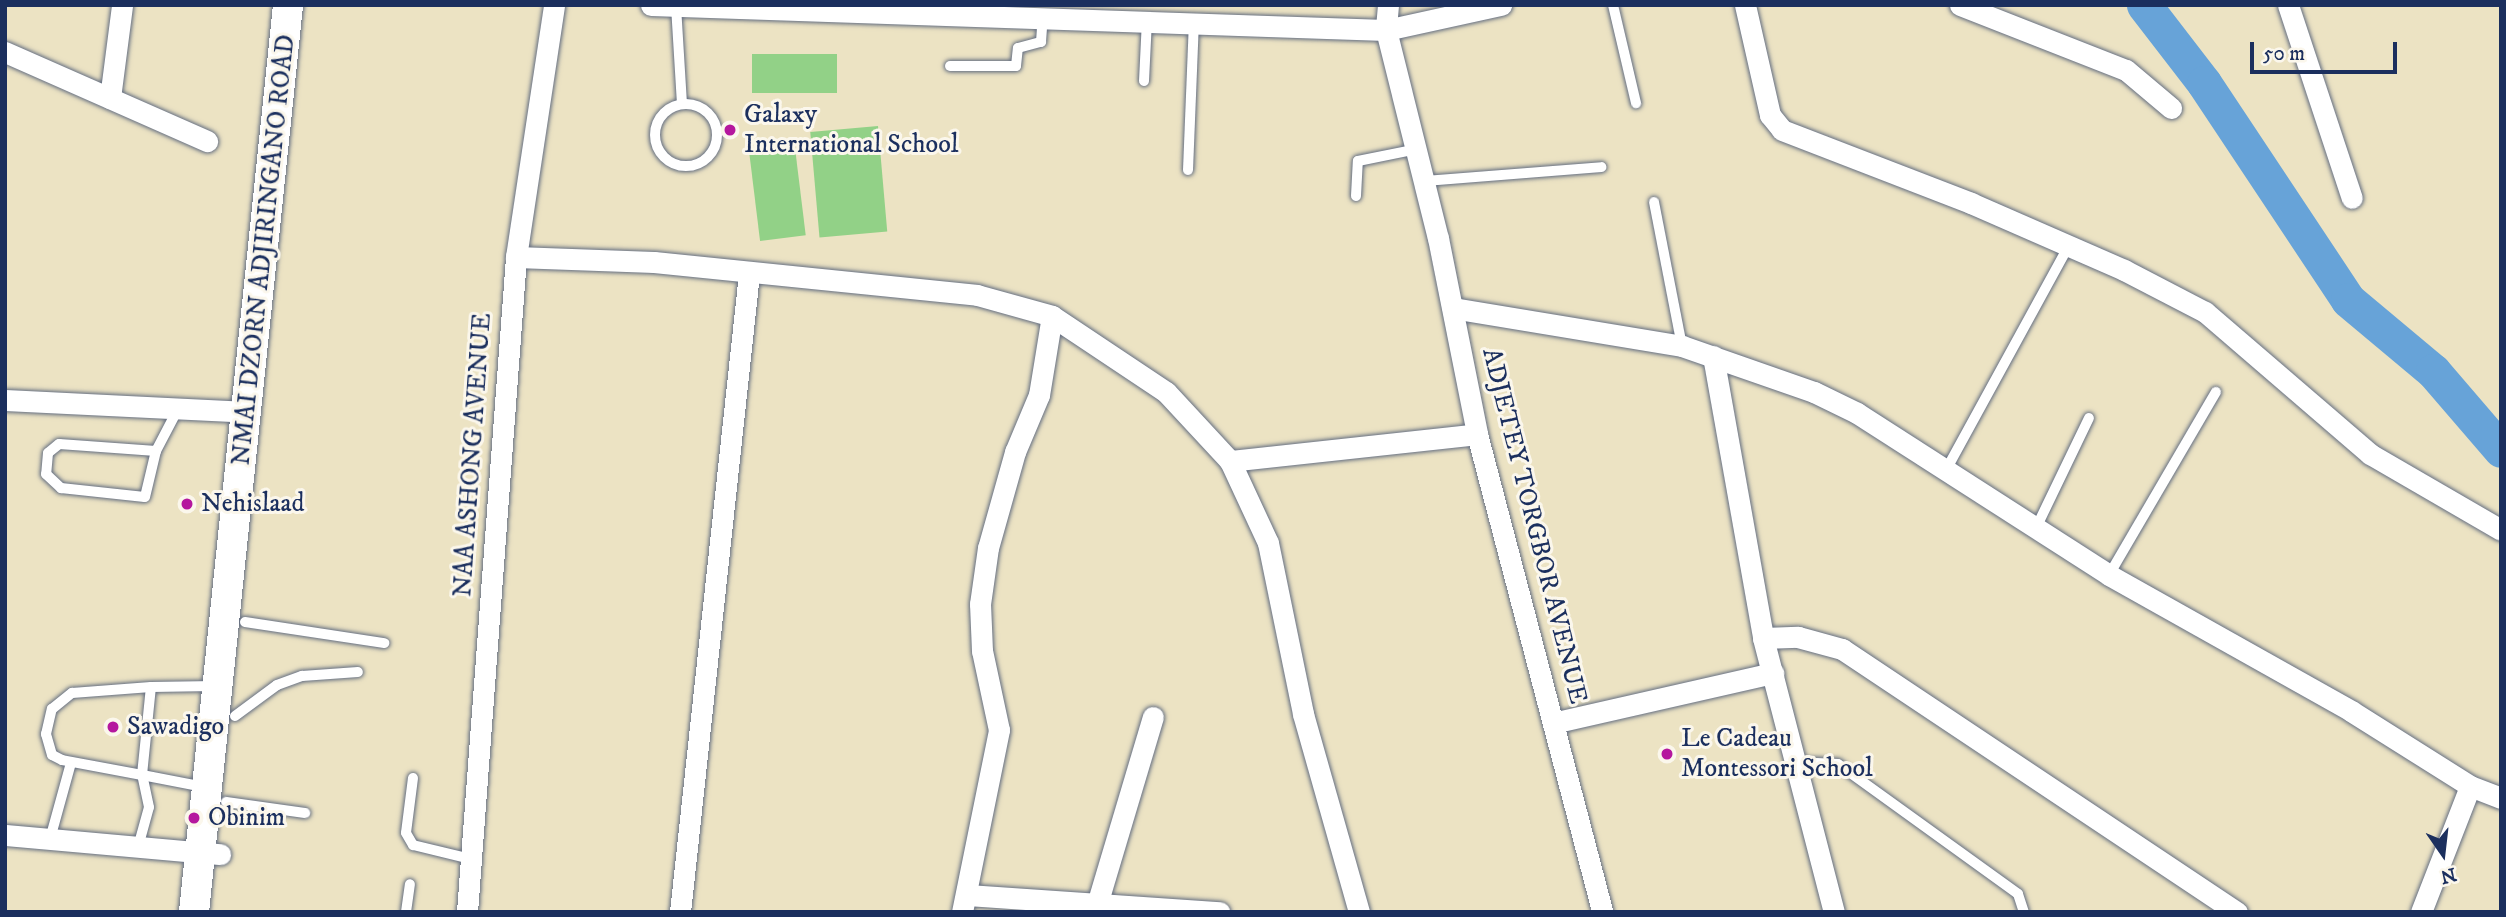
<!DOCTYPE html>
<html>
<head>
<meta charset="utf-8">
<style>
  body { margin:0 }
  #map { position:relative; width:2506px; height:917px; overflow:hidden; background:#ece3c3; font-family:"IM FELL DW Pica",serif }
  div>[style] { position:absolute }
  .green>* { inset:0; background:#92d187; transform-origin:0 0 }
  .river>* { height:35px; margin:-17.5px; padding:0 17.5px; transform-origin:17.5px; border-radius:17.5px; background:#67a3d8 }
  .roads { filter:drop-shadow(0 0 2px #646e81) drop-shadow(0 0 2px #646e81) }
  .lane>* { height:10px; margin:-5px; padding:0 5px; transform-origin:5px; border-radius:5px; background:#fff }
  .lane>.ring { margin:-5px; padding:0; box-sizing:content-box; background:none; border:10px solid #fff; border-radius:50% }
  .street>* { height:21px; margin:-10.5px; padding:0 10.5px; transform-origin:10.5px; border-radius:10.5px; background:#fff }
  .secondary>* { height:30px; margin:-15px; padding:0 15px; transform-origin:15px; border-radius:15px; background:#fff }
  .dots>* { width:19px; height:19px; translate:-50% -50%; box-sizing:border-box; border:4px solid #fbf7ec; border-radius:50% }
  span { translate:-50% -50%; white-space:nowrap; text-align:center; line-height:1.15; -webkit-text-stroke:6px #fbf7ec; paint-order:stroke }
  .poi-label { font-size:26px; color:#1b2f5e }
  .left { translate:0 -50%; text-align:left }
  .street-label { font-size:26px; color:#1b2f5e }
  .frame { position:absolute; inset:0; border:7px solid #1b2f5e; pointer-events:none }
  .north { position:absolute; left:2408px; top:819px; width:70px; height:70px; -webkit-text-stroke:5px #fbf7ec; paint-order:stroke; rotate:166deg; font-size:19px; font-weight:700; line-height:28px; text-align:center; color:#1b2f5e }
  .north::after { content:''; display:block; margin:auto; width:24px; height:32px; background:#1b2f5e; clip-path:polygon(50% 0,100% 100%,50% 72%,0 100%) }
  .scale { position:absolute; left:2250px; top:42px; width:147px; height:32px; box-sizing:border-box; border:4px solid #1b2f5e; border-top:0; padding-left:9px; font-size:21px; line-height:24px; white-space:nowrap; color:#1b2f5e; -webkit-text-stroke:5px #fbf7ec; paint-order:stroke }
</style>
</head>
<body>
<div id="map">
  <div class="green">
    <div style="left:752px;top:54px;width:85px;height:39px"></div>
    <div style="left:878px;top:126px;width:106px;height:68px;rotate:85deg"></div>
    <div style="left:795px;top:148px;width:88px;height:46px;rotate:83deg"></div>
  </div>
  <div class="river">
    <div style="left:2144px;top:5px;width:98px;rotate:52.4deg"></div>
    <div style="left:2204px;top:83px;width:260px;rotate:56.4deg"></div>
    <div style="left:2348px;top:300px;width:111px;rotate:39.9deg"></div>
    <div style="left:2433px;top:371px;width:104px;rotate:49.3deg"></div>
  </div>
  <div class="roads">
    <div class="lane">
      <div style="left:1613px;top:5px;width:101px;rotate:76.8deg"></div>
      <div style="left:676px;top:6px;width:98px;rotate:86.5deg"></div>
      <div style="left:950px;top:66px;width:66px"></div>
      <div style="left:1016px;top:66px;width:18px;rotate:-84deg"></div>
      <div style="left:1018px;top:48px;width:24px;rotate:-15deg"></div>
      <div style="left:1041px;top:42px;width:27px;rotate:-86deg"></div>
      <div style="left:1144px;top:81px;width:61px;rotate:-87.2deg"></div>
      <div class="ring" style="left:655px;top:104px;width:52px;height:52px"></div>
      <div style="left:1188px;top:170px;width:148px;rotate:-87.7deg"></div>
      <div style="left:1425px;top:181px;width:177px;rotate:-4.5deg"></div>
      <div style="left:1356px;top:196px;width:35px;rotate:-87deg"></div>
      <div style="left:1358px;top:161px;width:60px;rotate:-11.5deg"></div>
      <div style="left:1654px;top:202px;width:147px;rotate:79deg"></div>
      <div style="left:156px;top:451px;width:97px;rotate:-175.9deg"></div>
      <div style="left:59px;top:444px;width:14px;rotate:141deg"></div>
      <div style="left:48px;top:453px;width:21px;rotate:95deg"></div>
      <div style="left:46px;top:474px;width:21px;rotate:43deg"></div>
      <div style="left:61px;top:488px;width:84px;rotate:6.1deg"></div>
      <div style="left:145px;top:497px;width:47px;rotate:-76.6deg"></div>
      <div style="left:156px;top:451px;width:47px;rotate:-62.4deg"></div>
      <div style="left:1946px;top:470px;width:256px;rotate:-61.3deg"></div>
      <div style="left:2036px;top:528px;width:122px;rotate:-64.3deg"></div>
      <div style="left:2109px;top:575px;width:212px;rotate:-59.7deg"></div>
      <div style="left:245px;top:622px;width:141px;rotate:8.6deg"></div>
      <div style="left:235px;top:716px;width:52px;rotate:-36.4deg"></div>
      <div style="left:277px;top:685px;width:27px;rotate:-20deg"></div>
      <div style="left:302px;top:676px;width:56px;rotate:-4.1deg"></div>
      <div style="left:1795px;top:762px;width:43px;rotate:2.7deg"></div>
      <div style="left:1838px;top:764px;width:222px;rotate:35.8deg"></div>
      <div style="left:2018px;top:894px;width:19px;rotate:72deg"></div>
      <div style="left:413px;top:778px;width:55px;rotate:97.3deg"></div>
      <div style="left:406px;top:833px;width:14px;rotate:60deg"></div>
      <div style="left:413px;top:845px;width:60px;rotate:13.6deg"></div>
      <div style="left:204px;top:787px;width:63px;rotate:-169deg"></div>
      <div style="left:142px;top:775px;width:88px;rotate:-84.2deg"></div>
      <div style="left:151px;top:687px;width:64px;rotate:-0.9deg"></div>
      <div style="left:226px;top:802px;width:80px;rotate:7.9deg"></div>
      <div style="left:50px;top:839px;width:79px;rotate:-74.6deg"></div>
      <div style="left:138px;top:847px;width:41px;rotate:-74.6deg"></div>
      <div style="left:149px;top:807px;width:33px;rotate:-102deg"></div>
      <div style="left:142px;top:775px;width:81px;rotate:-169.4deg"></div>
      <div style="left:62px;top:760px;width:11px;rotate:-153deg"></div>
      <div style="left:52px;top:755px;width:22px;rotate:-106deg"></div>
      <div style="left:46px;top:734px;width:26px;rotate:-77deg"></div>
      <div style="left:52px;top:709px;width:26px;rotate:-39deg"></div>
      <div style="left:72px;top:693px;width:79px;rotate:-4.3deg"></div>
      <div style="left:406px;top:912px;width:28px;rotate:-82deg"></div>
    </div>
    <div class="street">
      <div style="left:651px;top:5px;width:735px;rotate:1.95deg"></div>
      <div style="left:1386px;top:30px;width:118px;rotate:-12.3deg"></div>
      <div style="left:1388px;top:5px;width:25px;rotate:95deg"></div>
      <div style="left:1386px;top:30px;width:214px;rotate:76deg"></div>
      <div style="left:1438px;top:238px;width:200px;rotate:78.7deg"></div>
      <div style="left:1477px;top:434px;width:494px;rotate:75.3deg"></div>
      <div style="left:1745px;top:5px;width:113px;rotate:77.2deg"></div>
      <div style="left:1770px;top:115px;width:19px;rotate:51deg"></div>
      <div style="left:1782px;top:130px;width:203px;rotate:21.1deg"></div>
      <div style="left:1971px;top:203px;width:167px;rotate:23.6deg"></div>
      <div style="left:2124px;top:270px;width:91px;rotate:27.4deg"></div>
      <div style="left:2205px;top:312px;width:218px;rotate:40.7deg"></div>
      <div style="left:2370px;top:454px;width:151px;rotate:30.1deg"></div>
      <div style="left:1960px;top:5px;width:178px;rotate:21.4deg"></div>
      <div style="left:2126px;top:70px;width:59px;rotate:40.2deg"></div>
      <div style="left:2288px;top:5px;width:203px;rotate:71.7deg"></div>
      <div style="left:5px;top:52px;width:221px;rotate:23.8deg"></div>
      <div style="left:110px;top:98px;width:94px;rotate:-82.6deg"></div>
      <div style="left:516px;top:257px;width:138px;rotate:2.1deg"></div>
      <div style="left:654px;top:262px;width:325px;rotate:5.8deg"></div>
      <div style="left:977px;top:295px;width:78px;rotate:15.6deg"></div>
      <div style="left:1052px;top:316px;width:137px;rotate:33.7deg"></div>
      <div style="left:1166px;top:392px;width:94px;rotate:47.2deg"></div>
      <div style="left:1230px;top:461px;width:90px;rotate:65.1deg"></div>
      <div style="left:1268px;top:543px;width:175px;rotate:78.4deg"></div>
      <div style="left:1303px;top:714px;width:206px;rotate:74.2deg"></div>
      <div style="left:1453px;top:308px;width:232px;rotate:9.4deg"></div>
      <div style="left:1682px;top:346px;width:140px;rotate:19.2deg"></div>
      <div style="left:1814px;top:392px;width:48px;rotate:26deg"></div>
      <div style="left:1857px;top:413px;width:300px;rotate:32.7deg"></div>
      <div style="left:2109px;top:575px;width:278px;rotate:29.3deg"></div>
      <div style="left:2351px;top:711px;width:141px;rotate:32.2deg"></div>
      <div style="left:2470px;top:786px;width:33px;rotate:21deg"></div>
      <div style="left:1713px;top:356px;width:286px;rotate:79.9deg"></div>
      <div style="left:1763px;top:638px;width:283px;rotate:75.5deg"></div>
      <div style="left:5px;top:400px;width:243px;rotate:2.8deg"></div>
      <div style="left:1230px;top:461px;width:248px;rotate:-6.2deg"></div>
      <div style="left:1763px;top:638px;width:35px;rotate:-2deg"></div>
      <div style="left:1798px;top:637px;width:46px;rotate:15.3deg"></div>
      <div style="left:1842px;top:649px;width:475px;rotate:33.7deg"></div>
      <div style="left:1553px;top:723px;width:226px;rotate:-12.8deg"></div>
      <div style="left:5px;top:835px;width:216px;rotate:5.1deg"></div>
      <div style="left:967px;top:895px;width:253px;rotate:3.9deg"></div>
      <div style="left:1098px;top:901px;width:192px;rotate:-73.4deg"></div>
      <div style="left:467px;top:912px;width:657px;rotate:-85.72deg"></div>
      <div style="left:516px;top:257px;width:255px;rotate:-81.4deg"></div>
      <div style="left:680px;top:912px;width:642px;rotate:-83.83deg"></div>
      <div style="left:962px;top:912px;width:186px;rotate:-78.5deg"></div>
      <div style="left:999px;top:730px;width:81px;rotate:-102.1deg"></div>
      <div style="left:982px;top:651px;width:47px;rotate:-92.4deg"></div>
      <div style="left:980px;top:604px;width:57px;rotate:-81.9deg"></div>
      <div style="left:988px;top:548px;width:100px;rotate:-74.3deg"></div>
      <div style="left:1015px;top:452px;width:62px;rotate:-67.2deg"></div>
      <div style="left:1039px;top:395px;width:80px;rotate:-80.7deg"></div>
      <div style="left:2421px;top:912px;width:135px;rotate:-68.7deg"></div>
    </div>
    <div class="secondary">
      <div style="left:194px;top:912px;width:912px;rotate:-84.08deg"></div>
    </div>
  </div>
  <div class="dots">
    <div style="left:730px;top:130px;background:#b5179e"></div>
    <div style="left:187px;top:504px;background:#b5179e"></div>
    <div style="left:113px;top:727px;background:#b5179e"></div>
    <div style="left:1667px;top:754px;background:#b5179e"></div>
    <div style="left:194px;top:818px;background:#b5179e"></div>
  </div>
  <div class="poi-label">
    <span class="left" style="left:744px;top:130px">Galaxy<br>International School</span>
    <span class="left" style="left:201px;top:504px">Nehislaad</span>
    <span class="left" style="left:127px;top:727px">Sawadigo</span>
    <span class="left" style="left:1681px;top:754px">Le Cadeau<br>Montessori School</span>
    <span class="left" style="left:208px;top:818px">Obinim</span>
  </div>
  <div class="street-label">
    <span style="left:264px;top:250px;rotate:-84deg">NMAI DZORN ADJIRINGANO ROAD</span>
    <span style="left:473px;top:455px;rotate:-86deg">NAA ASHONG AVENUE</span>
    <span style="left:1534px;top:526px;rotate:76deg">ADJETEY TORGBOR AVENUE</span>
  </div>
  <div class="frame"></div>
  <div class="north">N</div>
  <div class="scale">50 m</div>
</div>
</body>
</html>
